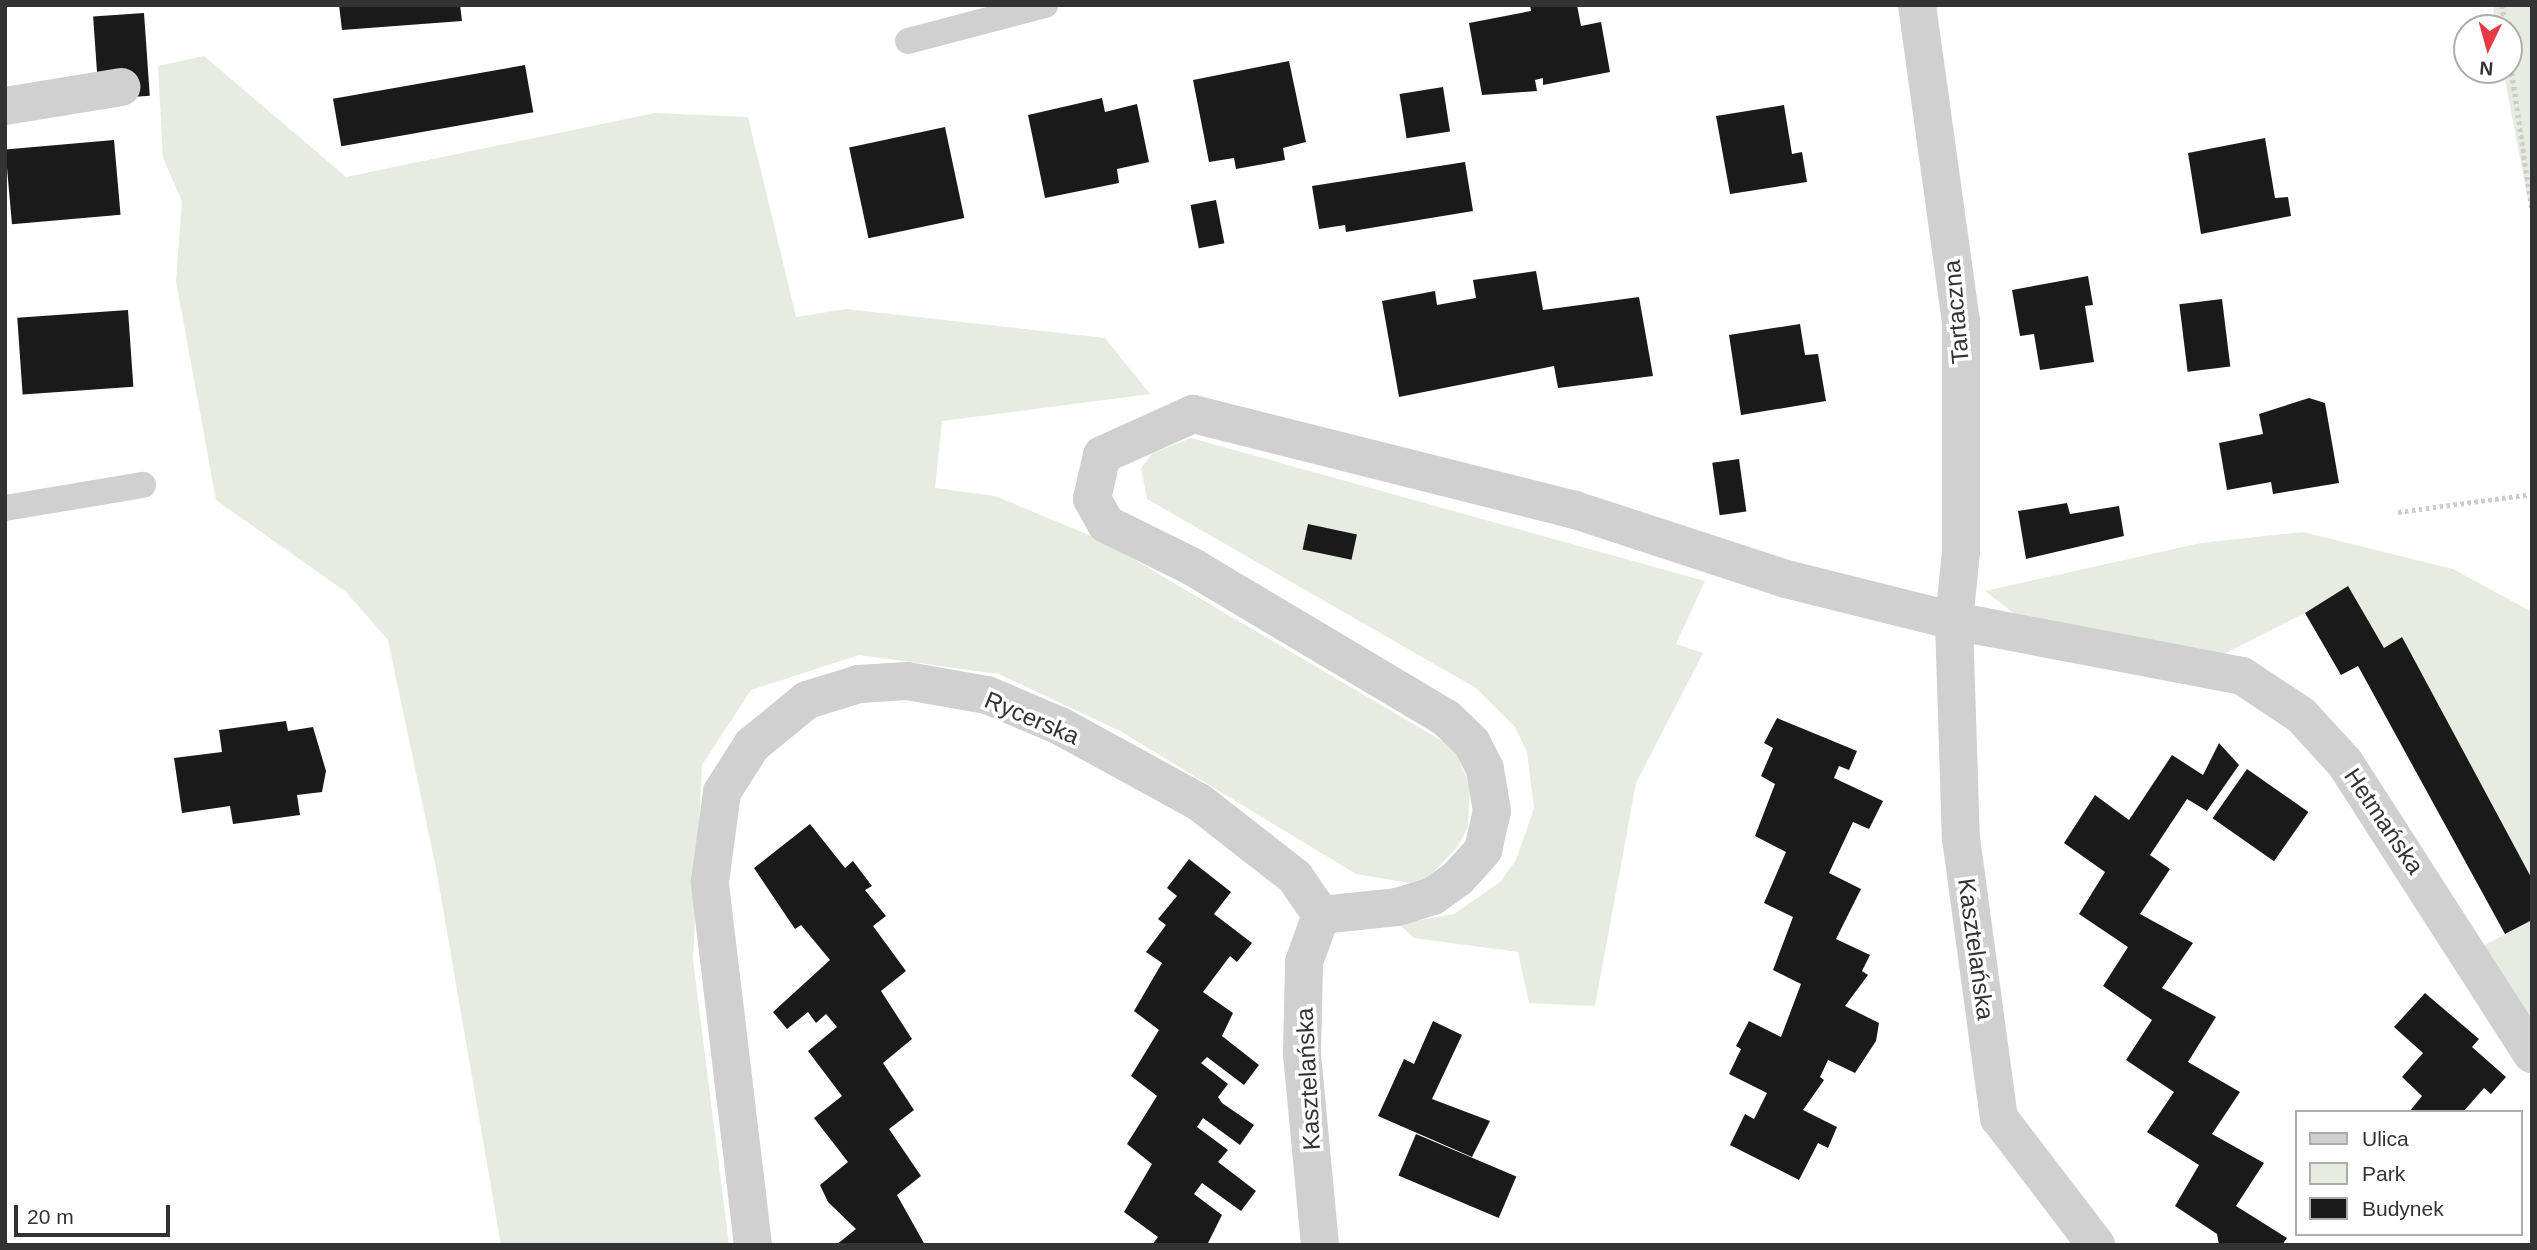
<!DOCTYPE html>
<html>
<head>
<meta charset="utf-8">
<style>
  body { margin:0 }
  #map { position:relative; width:2537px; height:1250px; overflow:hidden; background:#fff; font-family:Helvetica,sans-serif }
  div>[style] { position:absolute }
  .green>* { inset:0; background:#e6ecdf }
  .building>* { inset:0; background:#1a1a1a; transform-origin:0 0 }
  .path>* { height:4.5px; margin-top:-2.25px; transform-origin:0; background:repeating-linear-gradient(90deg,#cdcdcd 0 3.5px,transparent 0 7px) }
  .lane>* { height:26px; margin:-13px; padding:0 13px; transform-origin:13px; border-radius:13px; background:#d0d0d0 }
  .street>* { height:38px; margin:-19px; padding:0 19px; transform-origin:19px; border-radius:19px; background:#d0d0d0 }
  span { translate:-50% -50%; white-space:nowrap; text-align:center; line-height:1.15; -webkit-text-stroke:7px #fff; paint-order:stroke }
  .street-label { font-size:24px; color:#333 }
  .frame { position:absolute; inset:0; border:7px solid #333; pointer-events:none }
  .legend { position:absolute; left:2295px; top:1110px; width:228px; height:126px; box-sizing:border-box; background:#fff; border:2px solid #adadad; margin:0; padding:9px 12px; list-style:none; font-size:21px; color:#333 }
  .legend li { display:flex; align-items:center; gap:14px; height:35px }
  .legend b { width:35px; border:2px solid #adadad }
  .north { position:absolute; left:2453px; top:14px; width:70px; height:70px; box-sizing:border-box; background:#fff; border:2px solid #adadad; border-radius:50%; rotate:185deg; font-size:19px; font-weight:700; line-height:28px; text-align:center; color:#333 }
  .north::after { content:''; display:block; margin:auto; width:24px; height:32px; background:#e63946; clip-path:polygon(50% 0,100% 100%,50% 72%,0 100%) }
  .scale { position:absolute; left:14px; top:1205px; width:156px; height:32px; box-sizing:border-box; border:4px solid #333; border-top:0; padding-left:9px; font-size:21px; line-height:24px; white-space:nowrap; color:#333; -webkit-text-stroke:5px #fff; paint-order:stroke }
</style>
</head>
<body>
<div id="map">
  <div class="green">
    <div style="clip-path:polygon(2493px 5px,2532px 5px,2532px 220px,2503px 70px,2509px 70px,2509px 28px,2495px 28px)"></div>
    <div style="clip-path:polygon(204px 56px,346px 177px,655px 113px,748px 117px,796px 317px,846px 309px,1105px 338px,1150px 394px,942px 421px,935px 488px,995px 496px,1101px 540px,1454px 748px,1470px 786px,1468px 827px,1458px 846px,1429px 877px,1410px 883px,1356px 874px,1120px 731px,999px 674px,859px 655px,751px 690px,702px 765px,693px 960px,729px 1245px,501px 1245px,436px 868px,388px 640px,346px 592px,216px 500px,176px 281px,182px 201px,163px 158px,158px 66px)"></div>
    <div style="clip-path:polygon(1191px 438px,1705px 581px,1676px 644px,1703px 653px,1636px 783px,1595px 1006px,1529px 1003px,1518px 952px,1414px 938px,1399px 924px,1454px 914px,1500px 882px,1516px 860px,1534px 808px,1527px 752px,1515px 727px,1476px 688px,1147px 499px,1141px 468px,1153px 453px)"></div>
    <div style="clip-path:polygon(2303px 532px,2453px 569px,2532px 612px,2532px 879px,2401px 637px,2384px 648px,2305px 613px,2222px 655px,2018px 617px,1985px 591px,2201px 543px)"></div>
    <div style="clip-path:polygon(2532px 920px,2532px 1026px,2481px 947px)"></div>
  </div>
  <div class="building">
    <div style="clip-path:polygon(339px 5px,460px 5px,462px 21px,342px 30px)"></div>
    <div style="clip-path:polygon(1530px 5px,1577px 5px,1581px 26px,1601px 22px,1610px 72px,1543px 85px,1543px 78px,1535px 80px,1537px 91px,1482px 95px,1469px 23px,1531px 11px)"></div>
    <div style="left:144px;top:13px;width:83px;height:51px;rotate:86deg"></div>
    <div style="clip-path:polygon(1289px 61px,1306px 142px,1283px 148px,1285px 160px,1236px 169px,1234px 158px,1209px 162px,1193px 80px)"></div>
    <div style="left:525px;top:65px;width:48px;height:195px;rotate:80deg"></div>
    <div style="left:1443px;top:87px;width:45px;height:44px;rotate:81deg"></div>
    <div style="clip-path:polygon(1102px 98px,1105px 112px,1137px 104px,1149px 162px,1117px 169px,1119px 183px,1045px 198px,1028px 115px)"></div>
    <div style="clip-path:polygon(1784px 105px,1792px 154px,1802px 152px,1807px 182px,1730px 194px,1716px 116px)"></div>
    <div style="left:945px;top:127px;width:93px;height:98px;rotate:78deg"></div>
    <div style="clip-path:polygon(2265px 138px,2275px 198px,2288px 197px,2291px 216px,2201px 234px,2188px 153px)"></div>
    <div style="left:114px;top:140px;width:75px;height:109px;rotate:85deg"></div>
    <div style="clip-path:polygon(1465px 162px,1473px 211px,1346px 232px,1345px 225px,1319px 229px,1312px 186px)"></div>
    <div style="left:1216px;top:200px;width:44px;height:26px;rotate:79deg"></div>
    <div style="clip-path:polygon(1536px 271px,1543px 310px,1639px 297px,1653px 376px,1558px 388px,1554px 366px,1399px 397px,1382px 301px,1435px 291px,1437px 305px,1476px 298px,1473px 280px)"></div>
    <div style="clip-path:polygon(2088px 276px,2093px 305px,2085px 306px,2094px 362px,2040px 370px,2034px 334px,2020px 336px,2012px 290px)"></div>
    <div style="left:2222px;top:299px;width:68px;height:43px;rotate:83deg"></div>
    <div style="left:128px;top:310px;width:77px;height:111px;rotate:86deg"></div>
    <div style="clip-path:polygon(1800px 324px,1805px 355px,1818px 354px,1826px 401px,1741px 415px,1729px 335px)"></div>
    <div style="clip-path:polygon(2309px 398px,2325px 403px,2339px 483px,2273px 494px,2271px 482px,2227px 490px,2219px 443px,2263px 434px,2259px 414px)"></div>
    <div style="left:1739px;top:459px;width:53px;height:27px;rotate:82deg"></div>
    <div style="clip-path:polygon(2067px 503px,2070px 514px,2119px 506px,2124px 536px,2026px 559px,2018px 511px)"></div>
    <div style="left:1308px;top:524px;width:50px;height:26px;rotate:12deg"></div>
    <div style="clip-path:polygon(2348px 586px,2384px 648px,2402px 637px,2532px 879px,2532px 920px,2505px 934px,2358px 666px,2341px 675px,2305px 613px)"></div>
    <div style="clip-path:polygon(1777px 718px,1857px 751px,1849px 770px,1839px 766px,1834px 778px,1883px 801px,1869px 829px,1853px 822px,1829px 873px,1861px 889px,1836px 939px,1870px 955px,1862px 971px,1868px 975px,1845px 1006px,1879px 1023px,1876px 1041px,1855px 1073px,1828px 1060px,1820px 1077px,1824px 1080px,1803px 1110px,1837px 1127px,1828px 1148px,1818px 1143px,1799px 1180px,1730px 1145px,1745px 1114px,1754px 1119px,1767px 1093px,1729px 1074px,1741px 1049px,1736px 1046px,1749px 1021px,1781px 1037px,1801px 984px,1773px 970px,1793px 917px,1764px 903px,1786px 852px,1755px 836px,1775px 784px,1761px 776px,1773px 748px,1764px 743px)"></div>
    <div style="clip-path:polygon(286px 721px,288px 731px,313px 727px,326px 771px,322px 792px,297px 795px,300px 815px,233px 824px,230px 806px,182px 813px,174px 758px,222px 752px,219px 730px)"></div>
    <div style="clip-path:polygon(2219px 743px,2239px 765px,2207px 811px,2187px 799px,2150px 855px,2170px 869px,2140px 914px,2193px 943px,2162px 988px,2216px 1017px,2188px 1062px,2240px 1092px,2212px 1134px,2264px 1163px,2236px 1206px,2287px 1238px,2282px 1245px,2219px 1245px,2217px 1234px,2175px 1206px,2199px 1165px,2147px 1132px,2174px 1092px,2126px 1060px,2152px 1020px,2103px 986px,2128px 947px,2079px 914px,2105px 872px,2064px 843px,2095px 795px,2129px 820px,2172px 755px,2203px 775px)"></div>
    <div style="left:2247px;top:769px;width:75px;height:60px;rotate:35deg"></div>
    <div style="clip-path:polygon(810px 824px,845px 868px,853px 861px,872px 886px,865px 890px,886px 916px,873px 926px,906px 971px,881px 991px,912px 1039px,883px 1063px,914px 1110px,889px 1129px,921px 1176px,897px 1195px,925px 1245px,836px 1245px,856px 1229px,828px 1202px,820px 1185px,848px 1162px,814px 1118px,842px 1096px,808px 1051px,837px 1027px,826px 1014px,816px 1023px,808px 1012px,787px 1029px,773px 1012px,830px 960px,801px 925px,795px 929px,754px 868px)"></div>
    <div style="clip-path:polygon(1189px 859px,1231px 892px,1214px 914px,1252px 943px,1237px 962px,1230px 956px,1203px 992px,1233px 1013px,1222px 1036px,1259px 1065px,1244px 1085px,1207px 1057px,1201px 1063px,1228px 1084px,1218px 1097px,1222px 1103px,1254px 1125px,1240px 1145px,1203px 1118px,1197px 1127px,1228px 1150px,1218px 1162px,1256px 1191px,1241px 1211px,1202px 1183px,1194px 1194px,1222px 1215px,1207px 1245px,1152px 1245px,1158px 1237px,1124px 1212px,1152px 1164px,1127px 1144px,1157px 1096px,1131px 1076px,1159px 1030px,1134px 1011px,1162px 963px,1146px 952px,1166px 925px,1158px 919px,1177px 896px,1167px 888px)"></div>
    <div style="clip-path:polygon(2425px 993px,2479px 1039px,2472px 1047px,2506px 1077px,2491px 1094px,2484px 1088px,2463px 1112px,2409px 1112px,2422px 1096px,2402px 1077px,2423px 1053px,2394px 1027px)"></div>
    <div style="clip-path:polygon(1433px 1021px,1462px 1035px,1432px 1099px,1490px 1121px,1472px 1157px,1378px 1116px,1404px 1059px,1414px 1064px)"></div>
    <div style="left:1416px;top:1134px;width:109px;height:45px;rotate:23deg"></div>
  </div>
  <div class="path">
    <div style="left:2502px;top:5px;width:23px;rotate:80deg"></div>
    <div style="left:2509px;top:52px;width:159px;rotate:81.7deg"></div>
    <div style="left:2398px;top:512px;width:135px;rotate:-7.7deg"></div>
  </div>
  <div class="lane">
    <div style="left:908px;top:41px;width:142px;rotate:-14.7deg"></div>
    <div style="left:5px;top:508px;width:140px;rotate:-9.5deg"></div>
  </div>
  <div class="street">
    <div style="left:1917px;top:5px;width:319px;rotate:82.1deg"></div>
    <div style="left:1961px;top:321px;width:231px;rotate:90deg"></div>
    <div style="left:1961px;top:552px;width:69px;rotate:95.8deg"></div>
    <div style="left:1954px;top:621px;width:217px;rotate:88.2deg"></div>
    <div style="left:1961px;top:838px;width:283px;rotate:82.3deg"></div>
    <div style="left:1999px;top:1118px;width:160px;rotate:52.6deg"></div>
    <div style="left:5px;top:106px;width:118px;rotate:-9.3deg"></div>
    <div style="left:1321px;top:915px;width:76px;rotate:-6deg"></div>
    <div style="left:1397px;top:907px;width:38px;rotate:-17deg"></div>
    <div style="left:1433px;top:896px;width:31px;rotate:-36deg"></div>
    <div style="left:1458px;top:878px;width:38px;rotate:-48deg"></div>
    <div style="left:1483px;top:850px;width:40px;rotate:-77deg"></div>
    <div style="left:1492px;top:811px;width:43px;rotate:-99.5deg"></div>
    <div style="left:1485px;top:769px;width:29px;rotate:-117deg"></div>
    <div style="left:1472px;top:743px;width:36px;rotate:-136deg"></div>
    <div style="left:1446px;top:718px;width:295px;rotate:-149.2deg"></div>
    <div style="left:1193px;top:567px;width:97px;rotate:-153.7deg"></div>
    <div style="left:1106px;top:524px;width:29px;rotate:-119deg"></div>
    <div style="left:1092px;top:499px;width:45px;rotate:-77.2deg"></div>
    <div style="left:1102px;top:455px;width:100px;rotate:-24.3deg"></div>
    <div style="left:1193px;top:414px;width:394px;rotate:14.1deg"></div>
    <div style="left:1575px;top:510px;width:222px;rotate:18.1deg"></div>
    <div style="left:1786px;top:579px;width:173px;rotate:14deg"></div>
    <div style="left:1954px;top:621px;width:293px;rotate:10.8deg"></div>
    <div style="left:2242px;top:676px;width:71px;rotate:33.5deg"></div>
    <div style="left:2301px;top:715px;width:65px;rotate:47.5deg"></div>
    <div style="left:2345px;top:763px;width:346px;rotate:57.3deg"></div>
    <div style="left:753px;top:1245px;width:366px;rotate:-96.8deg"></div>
    <div style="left:710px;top:882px;width:91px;rotate:-82.4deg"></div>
    <div style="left:722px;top:792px;width:56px;rotate:-57.4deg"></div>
    <div style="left:752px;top:745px;width:71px;rotate:-39.3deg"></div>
    <div style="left:807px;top:700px;width:54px;rotate:-17.1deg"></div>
    <div style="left:859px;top:684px;width:48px;rotate:-3.6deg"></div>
    <div style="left:907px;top:681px;width:81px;rotate:9.9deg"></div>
    <div style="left:987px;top:695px;width:79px;rotate:23deg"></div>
    <div style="left:1060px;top:726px;width:158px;rotate:28.7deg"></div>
    <div style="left:1199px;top:802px;width:122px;rotate:38deg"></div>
    <div style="left:1295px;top:877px;width:46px;rotate:55.6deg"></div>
    <div style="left:1320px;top:1245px;width:193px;rotate:-95.4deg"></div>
    <div style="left:1302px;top:1053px;width:91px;rotate:-88.7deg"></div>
    <div style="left:1304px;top:962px;width:50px;rotate:-70.1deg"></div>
  </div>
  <div class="street-label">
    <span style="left:1956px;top:312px;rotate:-95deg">Tartaczna</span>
    <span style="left:1032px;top:718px;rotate:23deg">Rycerska</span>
    <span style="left:2384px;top:821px;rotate:56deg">Hetmańska</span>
    <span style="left:1976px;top:949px;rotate:82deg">Kasztelańska</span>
    <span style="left:1308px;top:1079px;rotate:-93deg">Kasztelańska</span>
  </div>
  <div class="frame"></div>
  <ul class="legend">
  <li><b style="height:9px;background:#d0d0d0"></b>Ulica</li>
  <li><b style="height:19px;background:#e6ecdf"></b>Park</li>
  <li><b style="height:19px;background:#1a1a1a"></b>Budynek</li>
  </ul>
  <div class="north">N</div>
  <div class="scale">20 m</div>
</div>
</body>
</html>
